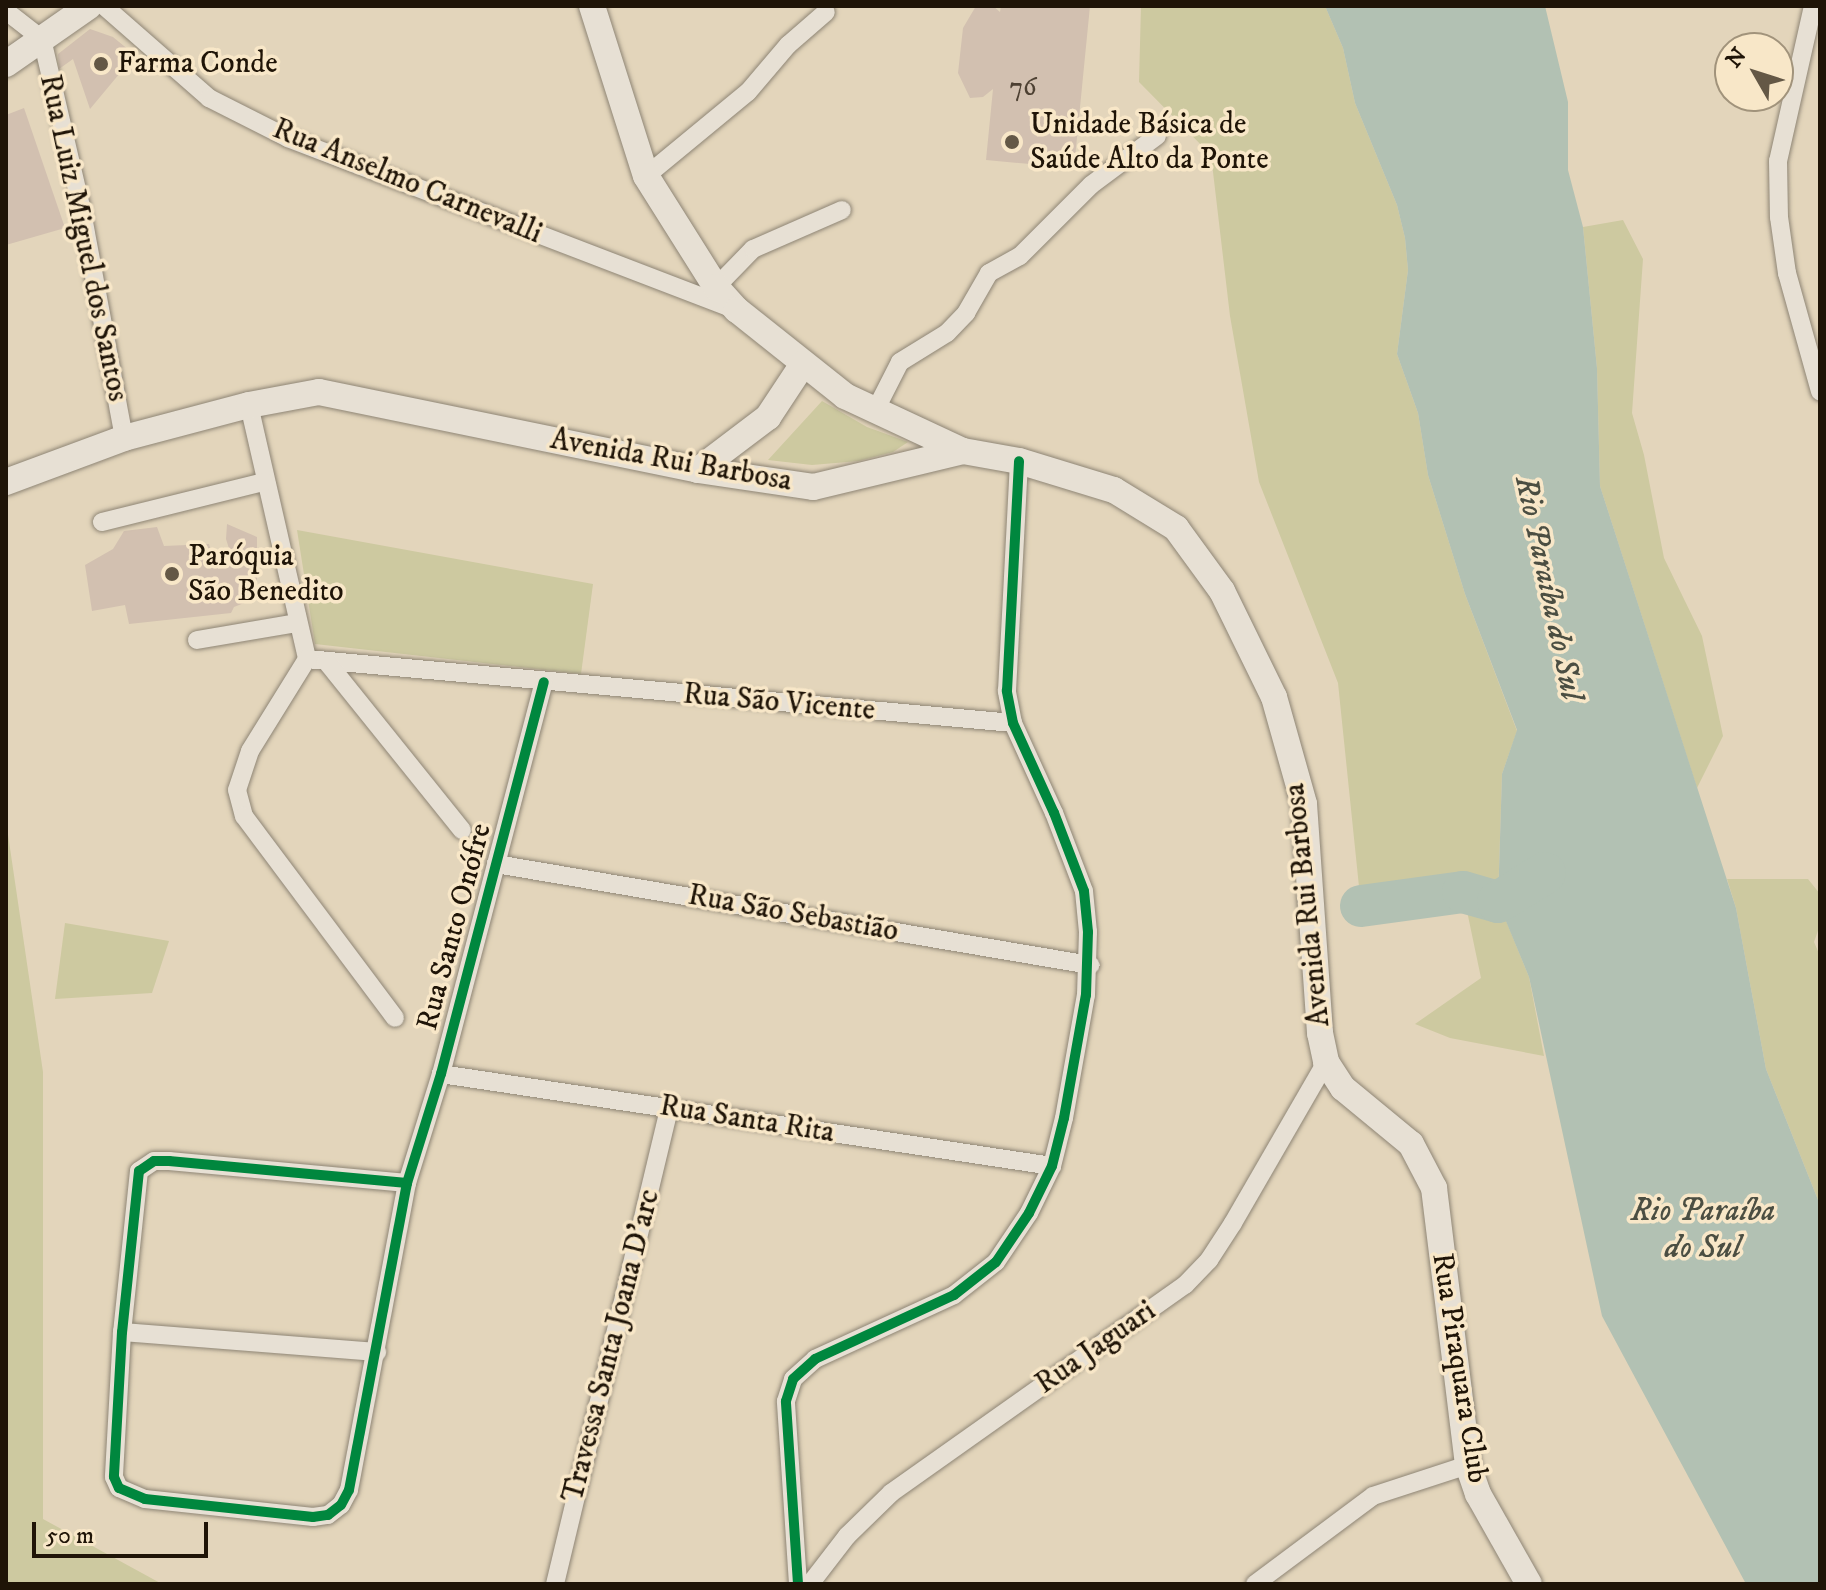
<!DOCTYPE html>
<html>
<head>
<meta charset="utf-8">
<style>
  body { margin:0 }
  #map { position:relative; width:1826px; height:1590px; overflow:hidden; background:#e3d5bb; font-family:"IM FELL DW Pica",serif }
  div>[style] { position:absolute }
  .green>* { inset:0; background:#cdc9a0 }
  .water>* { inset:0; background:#b2c1b3 }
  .river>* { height:42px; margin:-21px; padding:0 21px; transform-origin:21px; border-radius:21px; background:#b2c1b3 }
  .building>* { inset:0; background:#d2c0b0 }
  .roads { filter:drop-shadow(0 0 2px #8e8575) drop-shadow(0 0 2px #8e8575) }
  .street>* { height:18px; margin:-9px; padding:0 9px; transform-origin:9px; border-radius:9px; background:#e7e0d4 }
  .secondary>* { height:26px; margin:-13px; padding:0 13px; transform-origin:13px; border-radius:13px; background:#e7e0d4 }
  .cycleway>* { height:10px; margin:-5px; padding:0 5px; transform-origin:5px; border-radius:5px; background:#00873e }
  .dots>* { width:22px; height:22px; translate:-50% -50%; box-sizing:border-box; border:4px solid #f8e7c8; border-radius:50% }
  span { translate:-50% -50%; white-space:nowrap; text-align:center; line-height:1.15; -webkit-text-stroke:7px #f8e7c8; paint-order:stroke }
  .number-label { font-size:26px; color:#4d4032 }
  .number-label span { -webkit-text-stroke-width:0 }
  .poi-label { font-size:30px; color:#1f1407 }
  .left { translate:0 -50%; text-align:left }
  .street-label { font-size:30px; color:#1f1407 }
  .water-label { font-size:32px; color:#4b4e42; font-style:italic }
  .frame { position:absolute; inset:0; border:8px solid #1f1407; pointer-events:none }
  .north { position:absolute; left:1714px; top:32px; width:80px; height:80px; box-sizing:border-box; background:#f8e7c8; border:2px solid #a1937b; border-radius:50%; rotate:309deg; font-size:22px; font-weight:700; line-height:32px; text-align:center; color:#1f1407 }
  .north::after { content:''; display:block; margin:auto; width:28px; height:36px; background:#645846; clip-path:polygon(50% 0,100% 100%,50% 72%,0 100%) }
  .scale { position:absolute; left:32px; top:1522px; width:176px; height:36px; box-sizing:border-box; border:4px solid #1f1407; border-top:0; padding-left:10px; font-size:24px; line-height:28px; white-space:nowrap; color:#1f1407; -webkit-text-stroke:6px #f8e7c8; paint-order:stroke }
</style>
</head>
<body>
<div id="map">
  <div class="green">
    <div style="clip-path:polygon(1141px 6px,1325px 6px,1343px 48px,1355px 103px,1397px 205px,1405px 238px,1408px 270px,1397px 354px,1418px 413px,1428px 475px,1465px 594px,1517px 731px,1502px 774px,1498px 901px,1529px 977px,1544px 1056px,1450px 1038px,1415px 1024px,1481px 978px,1463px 892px,1361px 906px,1338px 683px,1259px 482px,1230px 316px,1211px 155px,1139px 82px)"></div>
    <div style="clip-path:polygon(1623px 220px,1643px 259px,1632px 413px,1644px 455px,1664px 558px,1702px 636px,1723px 736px,1697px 788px,1600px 486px,1597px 368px,1583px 227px)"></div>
    <div style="clip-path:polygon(822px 401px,867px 427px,908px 442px,893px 452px,859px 461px,812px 465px,768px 460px)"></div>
    <div style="clip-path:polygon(297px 530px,593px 584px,581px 674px,315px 644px)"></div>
    <div style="clip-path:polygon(6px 821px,43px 1072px,43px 1519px,162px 1584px,6px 1584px)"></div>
    <div style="clip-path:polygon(1727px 879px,1808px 879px,1820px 894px,1820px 925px,1814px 942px,1820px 956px,1820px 1205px,1766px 1069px,1736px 908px)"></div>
    <div style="clip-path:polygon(65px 923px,169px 941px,152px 993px,55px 999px)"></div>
  </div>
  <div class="water">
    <div style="clip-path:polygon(1325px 6px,1545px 6px,1568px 102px,1568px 170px,1583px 227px,1597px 368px,1600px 486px,1736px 908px,1766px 1069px,1820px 1205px,1820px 1584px,1746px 1584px,1602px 1316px,1529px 977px,1498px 902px,1502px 774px,1517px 730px,1465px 594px,1428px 475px,1418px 413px,1397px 354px,1408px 270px,1405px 238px,1397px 205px,1355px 103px,1343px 48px)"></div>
  </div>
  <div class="river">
    <div style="left:1361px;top:906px;width:103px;rotate:-7.8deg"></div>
    <div style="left:1463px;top:892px;width:36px;rotate:16deg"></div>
    <div style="left:1498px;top:902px;width:55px;rotate:-31.7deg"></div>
  </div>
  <div class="building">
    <div style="clip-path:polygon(976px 6px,993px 6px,1000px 12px,1001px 6px,1090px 6px,1074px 168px,986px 160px,993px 89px,983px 97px,970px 98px,958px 73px,963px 28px)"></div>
    <div style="clip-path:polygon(90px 29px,113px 37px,135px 55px,90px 109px,73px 59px,59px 69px,58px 54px)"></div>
    <div style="clip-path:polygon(24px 108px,65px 228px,6px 245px,6px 115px)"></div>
    <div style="clip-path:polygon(227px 524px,257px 537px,257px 584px,246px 588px,249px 601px,234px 607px,231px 613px,129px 624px,125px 605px,92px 611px,85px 565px,113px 549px,124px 531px,157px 527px,164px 546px,209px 544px,214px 560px,232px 558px,226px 539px)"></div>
  </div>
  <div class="roads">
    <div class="street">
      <div style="left:104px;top:6px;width:140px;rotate:41.2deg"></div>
      <div style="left:209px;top:98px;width:89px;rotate:26.9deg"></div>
      <div style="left:288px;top:138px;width:477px;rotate:21deg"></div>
      <div style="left:1813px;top:6px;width:159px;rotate:102.7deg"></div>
      <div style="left:1778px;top:161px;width:56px;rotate:89deg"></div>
      <div style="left:1779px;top:217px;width:57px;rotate:81.9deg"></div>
      <div style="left:1787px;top:273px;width:123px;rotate:74.4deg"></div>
      <div style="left:6px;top:11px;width:46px;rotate:37.9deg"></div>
      <div style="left:42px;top:39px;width:171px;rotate:76.9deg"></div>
      <div style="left:81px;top:206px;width:236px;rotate:79.5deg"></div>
      <div style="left:646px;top:176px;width:132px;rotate:-39.5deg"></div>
      <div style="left:748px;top:92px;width:62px;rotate:-49.6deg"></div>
      <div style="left:788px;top:45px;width:50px;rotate:-41deg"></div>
      <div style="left:716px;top:287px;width:53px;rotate:-45.8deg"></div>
      <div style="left:753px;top:249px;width:97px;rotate:-23.7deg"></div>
      <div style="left:249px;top:405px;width:261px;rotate:77.1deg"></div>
      <div style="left:307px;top:659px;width:709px;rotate:5.18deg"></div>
      <div style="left:875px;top:411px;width:55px;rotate:-63deg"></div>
      <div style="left:900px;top:362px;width:55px;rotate:-31.7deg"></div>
      <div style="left:947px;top:333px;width:28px;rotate:-46deg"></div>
      <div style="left:966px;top:313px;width:46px;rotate:-60.1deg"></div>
      <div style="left:989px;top:273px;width:35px;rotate:-29deg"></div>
      <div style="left:1020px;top:256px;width:100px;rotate:-45deg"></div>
      <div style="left:1091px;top:185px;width:82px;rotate:-36.6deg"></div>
      <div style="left:102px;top:522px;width:167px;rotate:-13.9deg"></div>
      <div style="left:197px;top:640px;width:102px;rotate:-9.6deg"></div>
      <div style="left:307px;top:659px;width:108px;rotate:121.8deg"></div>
      <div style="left:250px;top:751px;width:41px;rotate:108.4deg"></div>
      <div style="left:237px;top:790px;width:27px;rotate:75deg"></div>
      <div style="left:244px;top:816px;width:252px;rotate:53.2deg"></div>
      <div style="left:326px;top:661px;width:217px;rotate:51.2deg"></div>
      <div style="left:496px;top:864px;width:603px;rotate:9.65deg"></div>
      <div style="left:441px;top:1074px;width:618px;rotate:8.56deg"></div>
      <div style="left:407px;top:1183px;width:239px;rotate:-174.7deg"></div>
      <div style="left:169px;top:1161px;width:15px;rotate:180deg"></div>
      <div style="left:154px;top:1161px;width:18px;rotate:146deg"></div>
      <div style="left:139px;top:1171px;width:162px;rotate:96deg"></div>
      <div style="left:122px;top:1332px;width:145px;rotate:93.2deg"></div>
      <div style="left:114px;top:1477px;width:12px;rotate:66deg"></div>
      <div style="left:119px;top:1488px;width:28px;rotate:23deg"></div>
      <div style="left:145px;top:1499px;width:169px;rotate:6.1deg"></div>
      <div style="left:313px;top:1517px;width:15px;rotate:-8deg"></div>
      <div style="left:328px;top:1515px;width:16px;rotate:-38deg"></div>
      <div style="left:341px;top:1505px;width:17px;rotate:-62deg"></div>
      <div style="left:349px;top:1490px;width:312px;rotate:-79.3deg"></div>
      <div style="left:407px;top:1183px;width:114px;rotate:-72.7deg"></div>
      <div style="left:441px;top:1074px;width:405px;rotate:-75.3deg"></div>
      <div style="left:122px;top:1332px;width:256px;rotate:4.5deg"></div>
      <div style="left:555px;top:1584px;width:488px;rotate:-76.5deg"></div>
      <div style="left:798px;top:1584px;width:183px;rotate:-93.8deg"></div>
      <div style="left:786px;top:1401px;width:23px;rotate:-72deg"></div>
      <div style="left:793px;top:1379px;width:30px;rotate:-42deg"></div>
      <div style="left:815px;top:1359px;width:153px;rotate:-24.7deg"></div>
      <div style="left:954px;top:1295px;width:53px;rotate:-38.2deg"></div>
      <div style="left:996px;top:1262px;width:59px;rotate:-56deg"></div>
      <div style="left:1029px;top:1213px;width:52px;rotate:-63.9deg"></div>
      <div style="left:1052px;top:1166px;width:49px;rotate:-76deg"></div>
      <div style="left:1064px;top:1118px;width:125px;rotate:-79.9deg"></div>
      <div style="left:1086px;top:995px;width:63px;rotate:-88.2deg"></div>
      <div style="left:1088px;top:932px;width:41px;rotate:-95.6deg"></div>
      <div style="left:1084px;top:891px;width:84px;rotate:-111deg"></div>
      <div style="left:1054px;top:813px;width:99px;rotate:-114.5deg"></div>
      <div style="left:1013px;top:723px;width:33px;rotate:-101deg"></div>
      <div style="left:1007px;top:691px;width:230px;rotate:-87deg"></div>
      <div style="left:810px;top:1584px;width:61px;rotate:-52.4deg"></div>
      <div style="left:847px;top:1536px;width:62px;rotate:-44.3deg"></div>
      <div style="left:891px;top:1493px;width:360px;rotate:-35.3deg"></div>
      <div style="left:1185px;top:1285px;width:35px;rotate:-46deg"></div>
      <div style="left:1209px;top:1260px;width:44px;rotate:-57deg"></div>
      <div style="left:1233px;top:1223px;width:186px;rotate:-60deg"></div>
      <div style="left:1255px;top:1584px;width:147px;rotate:-36.7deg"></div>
      <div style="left:1373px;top:1496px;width:100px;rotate:-18.1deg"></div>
    </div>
    <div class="secondary">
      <div style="left:592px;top:6px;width:178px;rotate:72.4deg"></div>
      <div style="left:646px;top:176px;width:131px;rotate:57.8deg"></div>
      <div style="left:716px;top:287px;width:31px;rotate:48deg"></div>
      <div style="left:737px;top:310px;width:138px;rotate:38.5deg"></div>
      <div style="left:845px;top:396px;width:130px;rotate:25deg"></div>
      <div style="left:6px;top:64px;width:101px;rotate:-34.9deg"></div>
      <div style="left:698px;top:470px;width:88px;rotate:-37.1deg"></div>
      <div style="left:768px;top:417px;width:64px;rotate:-56.6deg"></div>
      <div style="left:6px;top:482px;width:126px;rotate:-20.4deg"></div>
      <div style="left:124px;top:438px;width:129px;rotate:-14.8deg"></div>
      <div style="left:249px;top:405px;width:71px;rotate:-10.5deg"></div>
      <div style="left:319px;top:392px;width:387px;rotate:11.6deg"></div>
      <div style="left:698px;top:470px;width:116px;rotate:8.4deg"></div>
      <div style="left:813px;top:487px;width:154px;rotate:-13.5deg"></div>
      <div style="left:963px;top:451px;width:57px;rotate:10.1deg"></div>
      <div style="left:1019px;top:461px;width:99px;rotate:17deg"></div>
      <div style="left:1114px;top:490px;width:73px;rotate:31.5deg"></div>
      <div style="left:1176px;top:528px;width:78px;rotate:53.9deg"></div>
      <div style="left:1222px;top:591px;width:118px;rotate:63.9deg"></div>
      <div style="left:1274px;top:697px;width:111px;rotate:74.3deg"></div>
      <div style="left:1304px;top:804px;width:230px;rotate:86deg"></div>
      <div style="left:1320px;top:1033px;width:30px;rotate:78deg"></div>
      <div style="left:1326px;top:1062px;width:31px;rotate:57deg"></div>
      <div style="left:1343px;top:1088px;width:88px;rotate:39.5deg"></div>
      <div style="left:1411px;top:1144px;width:50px;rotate:62.4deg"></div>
      <div style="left:1434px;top:1188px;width:279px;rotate:83deg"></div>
      <div style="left:1468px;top:1465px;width:31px;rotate:71deg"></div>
      <div style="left:1478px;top:1494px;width:103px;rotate:60.5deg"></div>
    </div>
  </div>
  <div class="cycleway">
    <div style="left:407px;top:1183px;width:239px;rotate:-174.7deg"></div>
    <div style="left:169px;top:1161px;width:15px;rotate:180deg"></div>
    <div style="left:154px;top:1161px;width:18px;rotate:146deg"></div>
    <div style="left:139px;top:1171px;width:162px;rotate:96deg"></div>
    <div style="left:122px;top:1332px;width:145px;rotate:93.2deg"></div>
    <div style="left:114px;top:1477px;width:12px;rotate:66deg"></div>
    <div style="left:119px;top:1488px;width:28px;rotate:23deg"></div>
    <div style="left:145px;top:1499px;width:169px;rotate:6.1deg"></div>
    <div style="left:313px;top:1517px;width:15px;rotate:-8deg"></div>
    <div style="left:328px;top:1515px;width:16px;rotate:-38deg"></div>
    <div style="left:341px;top:1505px;width:17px;rotate:-62deg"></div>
    <div style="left:349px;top:1490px;width:312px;rotate:-79.3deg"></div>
    <div style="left:407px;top:1183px;width:114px;rotate:-72.7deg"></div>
    <div style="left:441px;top:1074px;width:405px;rotate:-75.3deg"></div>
    <div style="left:798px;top:1584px;width:183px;rotate:-93.8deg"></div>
    <div style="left:786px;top:1401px;width:23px;rotate:-72deg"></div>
    <div style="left:793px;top:1379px;width:30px;rotate:-42deg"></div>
    <div style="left:815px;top:1359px;width:153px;rotate:-24.7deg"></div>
    <div style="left:954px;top:1295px;width:53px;rotate:-38.2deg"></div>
    <div style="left:996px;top:1262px;width:59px;rotate:-56deg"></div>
    <div style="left:1029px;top:1213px;width:52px;rotate:-63.9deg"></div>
    <div style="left:1052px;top:1166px;width:49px;rotate:-76deg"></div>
    <div style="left:1064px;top:1118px;width:125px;rotate:-79.9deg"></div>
    <div style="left:1086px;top:995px;width:63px;rotate:-88.2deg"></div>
    <div style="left:1088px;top:932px;width:41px;rotate:-95.6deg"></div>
    <div style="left:1084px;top:891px;width:84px;rotate:-111deg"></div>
    <div style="left:1054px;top:813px;width:99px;rotate:-114.5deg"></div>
    <div style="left:1013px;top:723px;width:33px;rotate:-101deg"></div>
    <div style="left:1007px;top:691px;width:230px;rotate:-87deg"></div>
  </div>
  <div class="dots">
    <div style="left:101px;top:64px;background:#645846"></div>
    <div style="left:1012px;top:142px;background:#645846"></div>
    <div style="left:172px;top:574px;background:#645846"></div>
  </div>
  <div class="number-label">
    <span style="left:1023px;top:88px">76</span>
  </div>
  <div class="poi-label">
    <span class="left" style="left:117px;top:64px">Farma Conde</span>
    <span class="left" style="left:1030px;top:142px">Unidade Básica de<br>Saúde Alto da Ponte</span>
    <span class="left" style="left:188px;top:574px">Paróquia<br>São Benedito</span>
  </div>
  <div class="street-label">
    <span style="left:407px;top:182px;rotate:22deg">Rua Anselmo Carnevalli</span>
    <span style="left:83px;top:238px;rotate:78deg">Rua Luiz Miguel dos Santos</span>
    <span style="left:671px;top:461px;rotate:10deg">Avenida Rui Barbosa</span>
    <span style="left:779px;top:703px;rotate:5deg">Rua São Vicente</span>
    <span style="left:1308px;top:905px;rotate:-96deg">Avenida Rui Barbosa</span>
    <span style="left:793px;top:914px;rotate:10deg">Rua São Sebastião</span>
    <span style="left:455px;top:927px;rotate:-75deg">Rua Santo Onófre</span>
    <span style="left:747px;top:1120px;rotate:9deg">Rua Santa Rita</span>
    <span style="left:612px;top:1346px;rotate:-76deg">Travessa Santa Joana D'arc</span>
    <span style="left:1096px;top:1348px;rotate:-35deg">Rua Jaguari</span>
    <span style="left:1459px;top:1368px;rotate:81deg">Rua Piraquara Club</span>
  </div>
  <div class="water-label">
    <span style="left:1548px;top:588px;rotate:78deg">Rio Paraíba do Sul</span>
    <span style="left:1703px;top:1230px">Rio Paraíba<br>do Sul</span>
  </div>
  <div class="frame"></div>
  <div class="north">N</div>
  <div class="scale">50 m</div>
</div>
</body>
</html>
